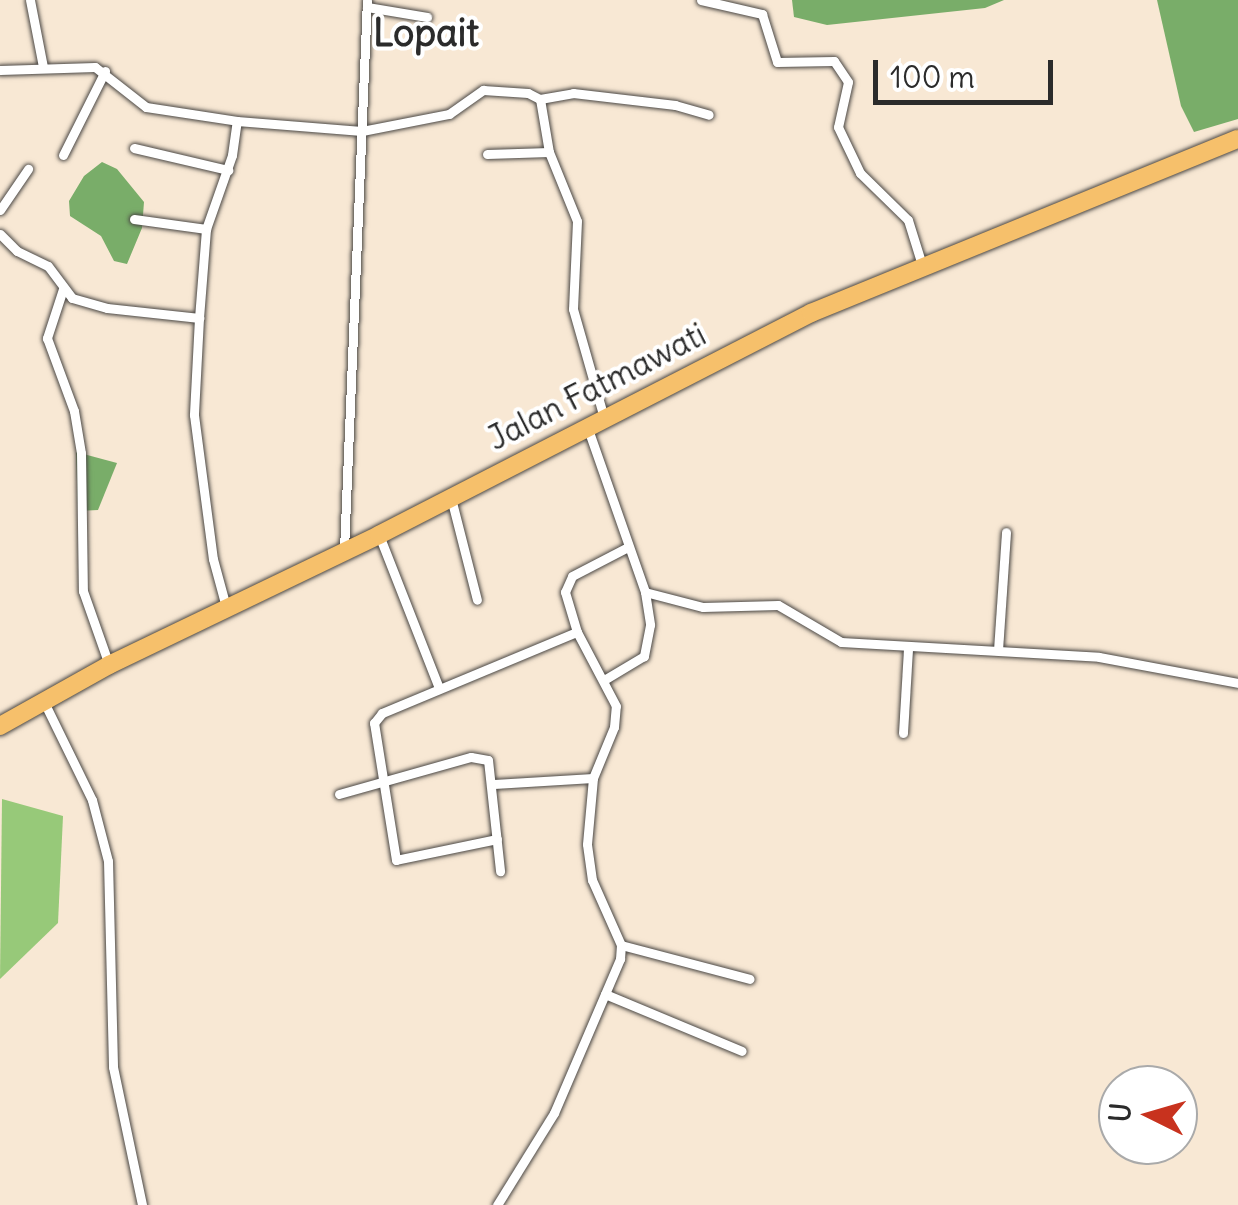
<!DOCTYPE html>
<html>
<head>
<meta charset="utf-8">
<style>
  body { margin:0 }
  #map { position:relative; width:1238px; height:1205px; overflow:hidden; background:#f8e8d4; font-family:Delius,sans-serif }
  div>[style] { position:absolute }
  .green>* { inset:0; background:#97c979 }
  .forest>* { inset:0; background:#79ad69 }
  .roads { filter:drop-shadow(0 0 2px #4a4744) drop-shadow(0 0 2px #4a4744) }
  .street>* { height:9px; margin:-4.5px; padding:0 4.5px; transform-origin:4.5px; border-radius:4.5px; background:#fff }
  .highway>* { height:18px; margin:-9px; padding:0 9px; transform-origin:9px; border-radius:9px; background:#f6c06b }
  span { translate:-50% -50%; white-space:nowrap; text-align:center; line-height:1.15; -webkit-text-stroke:8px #fff; paint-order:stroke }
  .street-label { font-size:32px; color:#2b2b2b }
  .quarter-label { font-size:38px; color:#2b2b2b; font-weight:700 }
  .north { position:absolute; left:1098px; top:1065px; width:100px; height:100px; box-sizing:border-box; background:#fff; border:2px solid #aaa; border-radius:50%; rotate:275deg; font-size:28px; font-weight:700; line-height:40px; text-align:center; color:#2b2b2b }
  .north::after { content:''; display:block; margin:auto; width:35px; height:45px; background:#c8321e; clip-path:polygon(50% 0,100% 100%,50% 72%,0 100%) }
  .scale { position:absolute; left:873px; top:60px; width:180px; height:45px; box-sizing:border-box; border:5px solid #2b2b2b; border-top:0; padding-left:12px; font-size:30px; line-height:35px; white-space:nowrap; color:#2b2b2b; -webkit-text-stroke:8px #fff; paint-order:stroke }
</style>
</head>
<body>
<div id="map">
  <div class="green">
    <div style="clip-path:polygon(2px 799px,63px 816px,58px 923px,0 979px)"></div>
  </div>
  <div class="forest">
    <div style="clip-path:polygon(792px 0,1004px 0,985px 8px,827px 25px,794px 17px)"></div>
    <div style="clip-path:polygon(1157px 0,1238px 0,1238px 119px,1194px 132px,1181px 106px)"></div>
    <div style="clip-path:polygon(102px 162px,117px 169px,144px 202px,142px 228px,127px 264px,114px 261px,101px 236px,70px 216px,69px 201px,84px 176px)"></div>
    <div style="clip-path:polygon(76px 452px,117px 463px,98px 510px,78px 511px)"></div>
  </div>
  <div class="roads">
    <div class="street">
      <div style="left:30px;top:0;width:68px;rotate:79deg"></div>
      <div style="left:701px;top:0;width:63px;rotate:12.9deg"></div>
      <div style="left:762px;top:14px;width:50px;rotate:72.6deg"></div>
      <div style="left:777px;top:62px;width:57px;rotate:-1deg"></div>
      <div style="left:834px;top:61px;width:25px;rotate:56deg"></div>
      <div style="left:848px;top:82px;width:46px;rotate:102.5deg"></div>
      <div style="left:838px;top:127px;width:51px;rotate:64.4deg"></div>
      <div style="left:860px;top:173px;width:67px;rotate:44.4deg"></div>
      <div style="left:908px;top:220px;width:47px;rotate:72.7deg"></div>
      <div style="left:367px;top:7px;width:61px;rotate:9.5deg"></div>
      <div style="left:0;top:70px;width:95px;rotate:-1.8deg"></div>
      <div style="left:95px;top:67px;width:65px;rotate:38.1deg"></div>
      <div style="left:146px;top:107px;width:92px;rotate:8.7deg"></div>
      <div style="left:540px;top:99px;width:34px;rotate:-10deg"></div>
      <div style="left:573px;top:93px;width:103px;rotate:6.7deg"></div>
      <div style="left:675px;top:105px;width:35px;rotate:16deg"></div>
      <div style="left:134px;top:148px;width:97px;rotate:13.2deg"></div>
      <div style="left:487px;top:154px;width:62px;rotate:-1.8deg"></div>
      <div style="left:63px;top:155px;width:94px;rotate:-63.4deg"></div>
      <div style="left:0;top:210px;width:50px;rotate:-55.7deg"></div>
      <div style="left:134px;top:219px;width:73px;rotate:7.9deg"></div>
      <div style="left:0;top:234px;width:24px;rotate:45deg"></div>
      <div style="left:17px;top:251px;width:34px;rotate:26deg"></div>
      <div style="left:48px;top:266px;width:40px;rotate:53deg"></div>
      <div style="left:72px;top:298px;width:36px;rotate:16deg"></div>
      <div style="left:107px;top:308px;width:93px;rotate:6.2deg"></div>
      <div style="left:199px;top:318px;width:97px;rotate:93deg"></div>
      <div style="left:194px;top:415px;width:145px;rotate:82.5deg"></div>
      <div style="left:213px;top:559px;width:50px;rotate:74.8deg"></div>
      <div style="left:63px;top:289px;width:52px;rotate:108.1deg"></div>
      <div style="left:47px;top:338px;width:78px;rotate:69.7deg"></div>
      <div style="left:74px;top:411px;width:43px;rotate:80.5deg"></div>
      <div style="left:81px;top:453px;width:138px;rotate:89.2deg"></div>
      <div style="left:83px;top:591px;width:78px;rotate:70.6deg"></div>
      <div style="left:199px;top:318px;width:89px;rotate:-85.5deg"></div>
      <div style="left:206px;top:229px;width:78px;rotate:-70.6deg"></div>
      <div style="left:232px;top:155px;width:34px;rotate:-82deg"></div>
      <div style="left:237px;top:121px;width:125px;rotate:4.6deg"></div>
      <div style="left:362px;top:131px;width:89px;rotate:-11.1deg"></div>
      <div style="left:449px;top:114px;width:42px;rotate:-35.2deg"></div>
      <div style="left:483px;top:90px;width:45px;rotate:3.8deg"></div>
      <div style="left:528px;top:93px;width:13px;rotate:27deg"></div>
      <div style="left:540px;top:99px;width:54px;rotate:80.4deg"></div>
      <div style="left:549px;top:152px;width:74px;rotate:67.9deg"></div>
      <div style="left:577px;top:221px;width:88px;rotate:92.6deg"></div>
      <div style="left:573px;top:309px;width:113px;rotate:74.1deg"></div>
      <div style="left:588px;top:429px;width:173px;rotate:70.7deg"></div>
      <div style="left:645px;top:592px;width:33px;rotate:81deg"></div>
      <div style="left:650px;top:625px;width:32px;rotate:101deg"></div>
      <div style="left:644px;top:656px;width:47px;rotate:149deg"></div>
      <div style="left:451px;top:498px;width:105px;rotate:75.7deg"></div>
      <div style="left:379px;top:535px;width:164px;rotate:68.6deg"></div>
      <div style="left:344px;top:550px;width:550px;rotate:-87.61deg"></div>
      <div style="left:645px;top:592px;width:60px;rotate:14.5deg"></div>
      <div style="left:703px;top:607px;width:75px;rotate:-1.5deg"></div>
      <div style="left:778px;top:605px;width:73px;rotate:30.4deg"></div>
      <div style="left:841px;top:642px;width:258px;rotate:3.3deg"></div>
      <div style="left:1099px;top:657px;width:141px;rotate:10.6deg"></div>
      <div style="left:998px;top:650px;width:118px;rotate:-86.1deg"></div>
      <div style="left:44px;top:702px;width:109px;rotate:63.9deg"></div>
      <div style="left:92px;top:800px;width:63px;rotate:75.3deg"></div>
      <div style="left:108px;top:861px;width:206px;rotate:88.6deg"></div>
      <div style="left:113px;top:1067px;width:141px;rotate:78.1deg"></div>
      <div style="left:903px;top:733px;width:85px;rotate:-86.6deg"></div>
      <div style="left:494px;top:784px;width:99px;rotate:-3.5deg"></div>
      <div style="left:339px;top:794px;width:137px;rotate:-15.7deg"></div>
      <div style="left:471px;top:757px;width:17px;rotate:10deg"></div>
      <div style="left:488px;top:760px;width:112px;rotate:83.8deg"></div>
      <div style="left:497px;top:839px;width:103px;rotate:168.3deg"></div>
      <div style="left:396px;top:860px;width:139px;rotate:-99.1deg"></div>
      <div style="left:374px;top:723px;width:13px;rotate:-51deg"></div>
      <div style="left:382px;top:713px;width:211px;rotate:-22.6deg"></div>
      <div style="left:621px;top:945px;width:133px;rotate:14.8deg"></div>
      <div style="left:605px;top:994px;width:148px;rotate:22.6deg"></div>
      <div style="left:497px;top:1205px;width:108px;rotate:-58.2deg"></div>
      <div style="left:554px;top:1113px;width:168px;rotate:-66.8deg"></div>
      <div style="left:620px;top:959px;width:14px;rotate:-86deg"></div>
      <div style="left:621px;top:945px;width:71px;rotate:-114deg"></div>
      <div style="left:592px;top:880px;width:36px;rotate:-98deg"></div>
      <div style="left:587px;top:844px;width:66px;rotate:-84.8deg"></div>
      <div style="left:593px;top:778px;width:55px;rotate:-67.6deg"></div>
      <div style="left:614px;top:727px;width:21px;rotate:-85deg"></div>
      <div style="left:616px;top:706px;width:84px;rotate:-117.8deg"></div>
      <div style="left:577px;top:632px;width:42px;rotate:-106.7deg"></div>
      <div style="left:565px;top:592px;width:17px;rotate:-66deg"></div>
      <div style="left:572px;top:576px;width:63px;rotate:-27.4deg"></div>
    </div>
    <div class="highway">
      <div style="left:0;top:726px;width:125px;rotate:-29.2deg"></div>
      <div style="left:109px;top:665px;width:300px;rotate:-25.7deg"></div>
      <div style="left:379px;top:535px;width:486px;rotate:-27.2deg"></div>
      <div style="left:811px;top:313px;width:461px;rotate:-22.2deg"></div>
    </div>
  </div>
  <div class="street-label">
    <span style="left:597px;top:387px;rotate:-27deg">Jalan Fatmawati</span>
  </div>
  <div class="quarter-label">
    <span style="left:426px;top:33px">Lopait</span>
  </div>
  <div class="north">U</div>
  <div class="scale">100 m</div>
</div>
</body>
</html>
